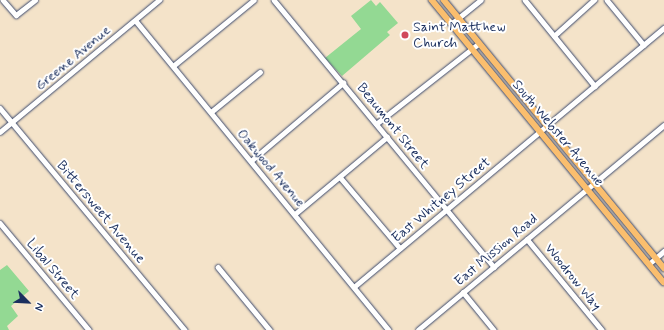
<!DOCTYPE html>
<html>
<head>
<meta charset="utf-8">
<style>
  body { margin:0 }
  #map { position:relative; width:664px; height:330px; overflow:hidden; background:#f4e3c9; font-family:Mynerve,sans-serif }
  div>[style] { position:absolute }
  .green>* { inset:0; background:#93d993 }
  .roads { filter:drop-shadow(0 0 1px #3c4a6e) drop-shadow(0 0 1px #3c4a6e) }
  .minor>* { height:4.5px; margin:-2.25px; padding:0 2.25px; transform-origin:2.25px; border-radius:2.25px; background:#fff }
  .major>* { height:5.5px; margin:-2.75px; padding:0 2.75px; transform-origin:2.75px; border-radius:2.75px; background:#fabe6e }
  .dots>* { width:11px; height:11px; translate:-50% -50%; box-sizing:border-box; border:2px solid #fff; border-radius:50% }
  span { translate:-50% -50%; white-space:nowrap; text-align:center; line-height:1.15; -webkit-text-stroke:4px #fff; paint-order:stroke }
  .poi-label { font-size:14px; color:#1b2f5e }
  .left { translate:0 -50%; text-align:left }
  .street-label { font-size:14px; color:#1b2f5e }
  .north { position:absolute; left:8px; top:282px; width:40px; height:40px; -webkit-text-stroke:3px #fff; paint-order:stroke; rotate:114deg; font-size:11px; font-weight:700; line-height:16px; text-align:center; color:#1b2f5e }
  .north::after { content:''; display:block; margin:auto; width:14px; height:18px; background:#1b2f5e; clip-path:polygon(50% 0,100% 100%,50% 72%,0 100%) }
</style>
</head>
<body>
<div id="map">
  <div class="green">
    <div style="clip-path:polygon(371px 0,376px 6px,380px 2px,398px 23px,387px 32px,390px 35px,342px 76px,325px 58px,361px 29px,351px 16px)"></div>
    <div style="clip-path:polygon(7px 265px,29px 291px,11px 306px,18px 316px,7px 326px,9px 330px,0 330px,0 270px)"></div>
  </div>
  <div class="roads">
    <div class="minor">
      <div style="left:3px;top:0;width:20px;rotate:49deg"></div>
      <div style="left:16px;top:15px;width:24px;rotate:-38deg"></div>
      <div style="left:274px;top:0;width:346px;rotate:50.5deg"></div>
      <div style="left:525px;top:0;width:111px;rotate:50.9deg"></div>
      <div style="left:607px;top:0;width:58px;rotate:50.6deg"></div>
      <div style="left:136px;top:21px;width:399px;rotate:50.7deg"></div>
      <div style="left:451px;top:24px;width:38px;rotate:-39deg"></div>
      <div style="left:554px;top:36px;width:54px;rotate:-42deg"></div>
      <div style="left:173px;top:66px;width:104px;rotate:-39.2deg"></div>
      <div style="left:0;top:108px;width:289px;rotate:50.2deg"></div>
      <div style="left:211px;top:112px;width:63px;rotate:-39.2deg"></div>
      <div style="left:376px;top:124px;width:130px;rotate:-38.1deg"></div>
      <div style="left:0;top:132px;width:207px;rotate:-39.7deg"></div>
      <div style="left:251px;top:161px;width:121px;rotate:-40.3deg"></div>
      <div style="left:340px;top:177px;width:93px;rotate:49.8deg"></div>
      <div style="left:295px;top:214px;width:120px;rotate:-39.9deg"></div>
      <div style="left:0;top:223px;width:139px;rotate:50.2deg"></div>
      <div style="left:527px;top:239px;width:118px;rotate:50.5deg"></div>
      <div style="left:649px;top:264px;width:20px;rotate:-41deg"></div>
      <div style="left:218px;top:267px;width:82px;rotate:50.5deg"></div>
      <div style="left:354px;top:287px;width:404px;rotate:-39.9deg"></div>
      <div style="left:463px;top:292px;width:49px;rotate:50.8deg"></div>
      <div style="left:418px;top:330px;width:320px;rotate:-39.8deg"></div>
    </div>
    <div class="major">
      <div style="left:432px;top:0;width:365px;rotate:50.6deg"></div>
      <div style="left:444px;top:0;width:347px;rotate:50.6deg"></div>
    </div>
  </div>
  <div class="dots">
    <div style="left:405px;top:35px;background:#d1495b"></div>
  </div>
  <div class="poi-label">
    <span class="left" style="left:413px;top:35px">Saint Matthew<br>Church</span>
  </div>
  <div class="street-label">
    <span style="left:73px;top:58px;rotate:-40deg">Greene Avenue</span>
    <span style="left:393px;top:126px;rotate:51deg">Beaumont Street</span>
    <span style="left:558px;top:133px;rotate:50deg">South Webster Avenue</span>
    <span style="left:271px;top:168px;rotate:50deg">Oakwood Avenue</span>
    <span style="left:441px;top:200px;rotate:-40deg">East Whitney Street</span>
    <span style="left:101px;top:212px;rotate:50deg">Bittersweet Avenue</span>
    <span style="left:496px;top:250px;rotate:-40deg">East Mission Road</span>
    <span style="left:53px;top:269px;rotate:50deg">Libal Street</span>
    <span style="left:573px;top:277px;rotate:51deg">Woodrow Way</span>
  </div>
  <div class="north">N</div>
</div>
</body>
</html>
